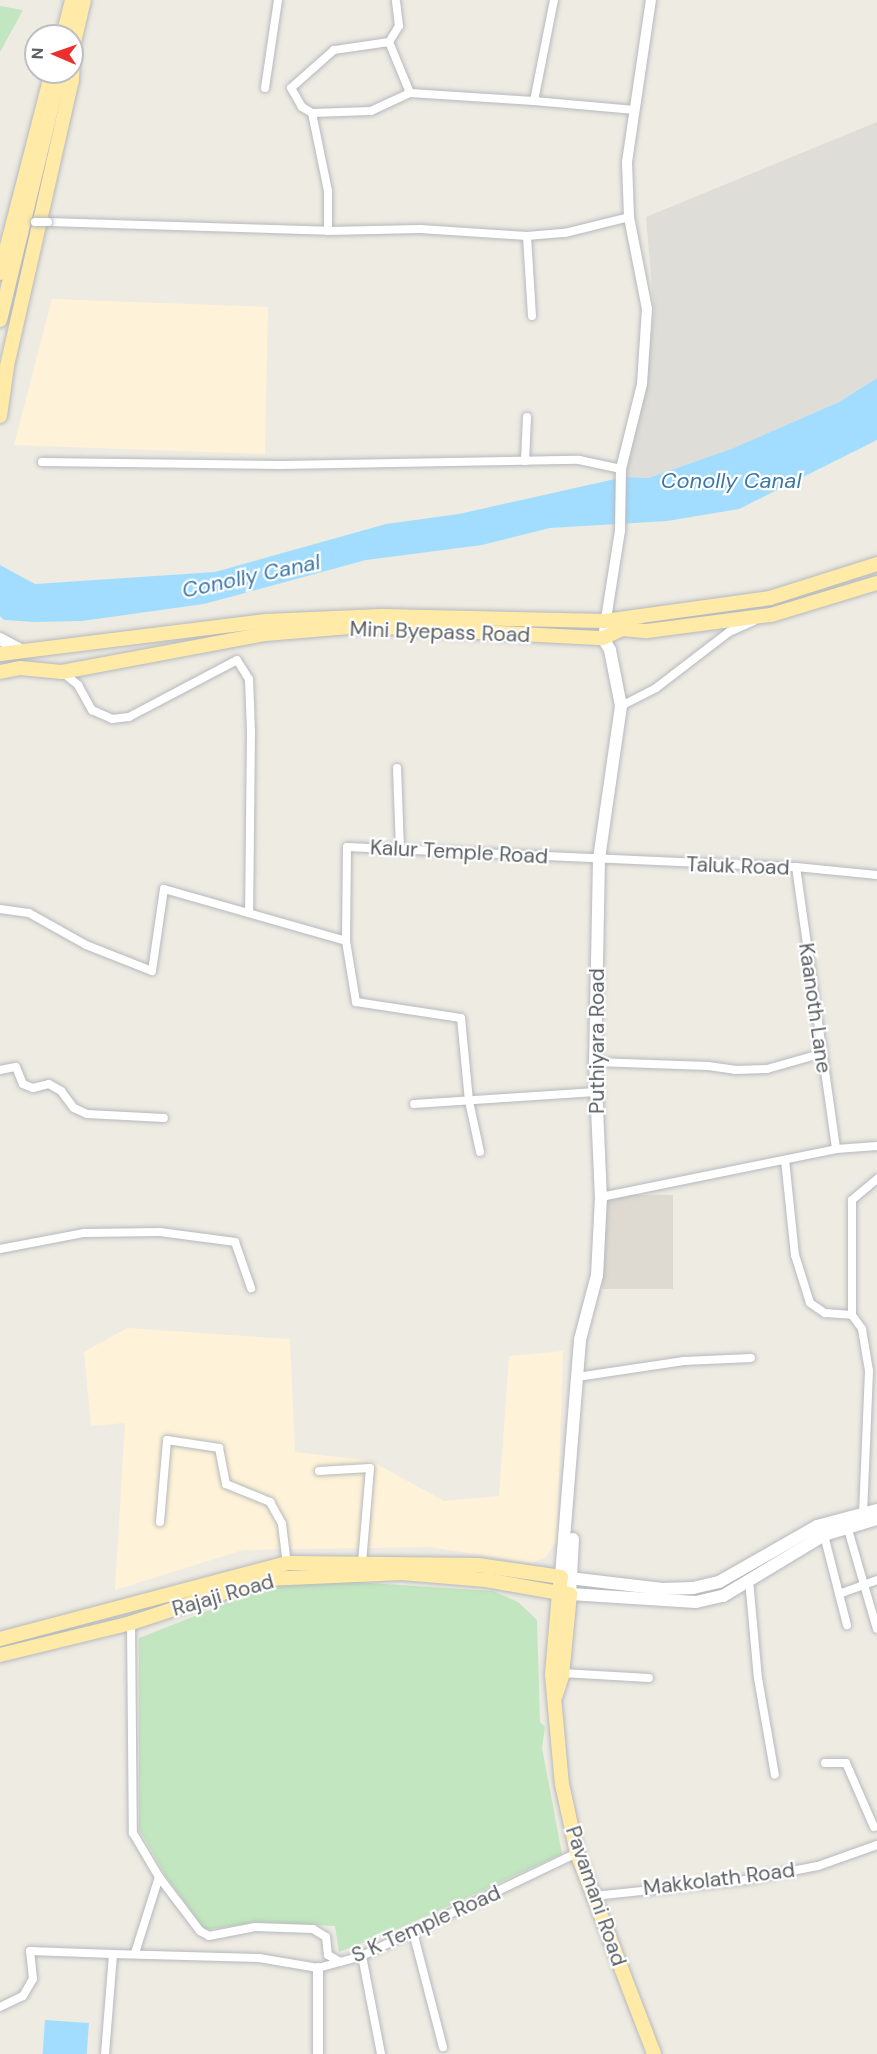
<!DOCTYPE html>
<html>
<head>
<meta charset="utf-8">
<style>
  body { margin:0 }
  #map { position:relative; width:877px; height:2054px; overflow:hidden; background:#eeebe3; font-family:"DM Sans",sans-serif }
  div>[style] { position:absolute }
  .commercial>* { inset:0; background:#fef3d8 }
  .industrial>* { inset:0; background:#dfddd7 }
  .education>* { inset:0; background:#dedad1; transform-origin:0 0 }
  .green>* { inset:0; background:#c2e6bf }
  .water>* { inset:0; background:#a2ddff; transform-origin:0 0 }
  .roads { filter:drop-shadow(0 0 2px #b6b9bd) drop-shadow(0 0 2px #b6b9bd) }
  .minor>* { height:8px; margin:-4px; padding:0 4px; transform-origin:4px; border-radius:4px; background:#fff }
  .tertiary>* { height:10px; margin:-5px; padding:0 5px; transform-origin:5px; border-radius:5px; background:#fff }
  .secondary>* { height:12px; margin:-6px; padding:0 6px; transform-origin:6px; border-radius:6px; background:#fff }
  .primary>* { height:14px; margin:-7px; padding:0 7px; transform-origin:7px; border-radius:7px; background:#ffeba7 }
  .bridges { filter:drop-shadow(0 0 2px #b6b9bd) drop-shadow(0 0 2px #b6b9bd) }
  .minor-bridge>* { height:8px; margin:-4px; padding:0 4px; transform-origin:4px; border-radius:4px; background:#fff }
  span { translate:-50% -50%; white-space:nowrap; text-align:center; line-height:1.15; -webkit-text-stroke:4.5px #fff; paint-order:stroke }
  .street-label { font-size:21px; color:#5b6064 }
  .water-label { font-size:22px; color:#3c78a8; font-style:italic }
  .north { position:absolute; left:24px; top:24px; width:60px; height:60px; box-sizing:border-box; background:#fff; border:2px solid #bdbfc1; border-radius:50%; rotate:272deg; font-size:16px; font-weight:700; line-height:24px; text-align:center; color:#5b6064 }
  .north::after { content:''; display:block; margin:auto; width:21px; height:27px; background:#ea2f2d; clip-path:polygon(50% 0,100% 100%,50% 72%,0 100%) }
</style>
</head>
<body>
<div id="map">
  <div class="commercial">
    <div style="clip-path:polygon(52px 299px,268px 307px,265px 454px,14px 445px)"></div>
    <div style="clip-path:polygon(127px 1328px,290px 1339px,295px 1452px,371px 1461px,444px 1501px,499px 1496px,509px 1356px,563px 1351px,557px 1540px,546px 1557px,532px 1563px,430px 1547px,243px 1550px,115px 1590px,125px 1423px,91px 1426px,84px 1352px)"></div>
  </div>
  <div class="industrial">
    <div style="clip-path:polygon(877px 122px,877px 378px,839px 402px,731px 449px,648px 478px,624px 477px,646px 387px,654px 311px,646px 217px)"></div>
  </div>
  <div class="education">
    <div style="left:602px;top:1195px;width:71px;height:94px"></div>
  </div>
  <div class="green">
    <div style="clip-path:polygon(0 6px,23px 10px,0 52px)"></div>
    <div style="clip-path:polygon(307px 1579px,493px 1591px,518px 1602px,537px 1620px,540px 1722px,545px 1727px,542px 1748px,562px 1854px,393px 1931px,339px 1952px,335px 1926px,257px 1922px,205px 1930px,167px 1878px,139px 1829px,139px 1638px,271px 1586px)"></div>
  </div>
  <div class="water">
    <div style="clip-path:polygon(877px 378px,877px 440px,739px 509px,667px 521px,550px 528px,482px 545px,366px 560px,204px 604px,82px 621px,34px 622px,4px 620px,0 616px,0 565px,35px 584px,215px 572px,386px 524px,459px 514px,624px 477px,648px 478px,731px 449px,839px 402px)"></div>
    <div style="left:45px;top:2020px;width:44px;height:34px;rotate:4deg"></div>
  </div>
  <div class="roads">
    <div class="minor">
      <div style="left:554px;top:0;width:103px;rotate:101.2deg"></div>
      <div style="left:534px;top:101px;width:101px;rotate:5.1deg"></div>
      <div style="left:389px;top:42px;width:56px;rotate:171.7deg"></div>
      <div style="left:334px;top:50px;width:57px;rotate:138.5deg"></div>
      <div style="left:291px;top:88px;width:22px;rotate:60deg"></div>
      <div style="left:302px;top:107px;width:12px;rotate:31deg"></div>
      <div style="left:312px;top:113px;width:59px;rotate:-1.9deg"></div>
      <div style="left:371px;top:111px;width:43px;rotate:-24.8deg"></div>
      <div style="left:410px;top:93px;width:124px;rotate:3.7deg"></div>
      <div style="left:389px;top:42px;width:55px;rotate:67.6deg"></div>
      <div style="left:389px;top:42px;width:19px;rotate:-58deg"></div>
      <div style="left:399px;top:26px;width:26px;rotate:-97deg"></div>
      <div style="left:265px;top:88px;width:89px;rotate:-81.6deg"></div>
      <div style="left:312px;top:113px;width:80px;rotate:78.4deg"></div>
      <div style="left:328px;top:191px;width:40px;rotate:90deg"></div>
      <div style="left:48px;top:222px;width:280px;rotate:1.8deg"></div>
      <div style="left:328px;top:231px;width:92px;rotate:-1.2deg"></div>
      <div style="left:420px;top:229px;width:107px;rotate:3.7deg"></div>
      <div style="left:532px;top:316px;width:80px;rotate:-93.6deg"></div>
      <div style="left:527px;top:236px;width:38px;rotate:-5deg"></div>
      <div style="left:565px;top:233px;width:66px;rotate:-14deg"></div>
      <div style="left:525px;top:461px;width:44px;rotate:-87.4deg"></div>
      <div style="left:42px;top:462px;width:239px;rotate:0.7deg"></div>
      <div style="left:281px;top:465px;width:298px;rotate:-1deg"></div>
      <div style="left:579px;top:460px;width:43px;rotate:12.1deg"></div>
      <div style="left:62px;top:672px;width:21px;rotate:39deg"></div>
      <div style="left:78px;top:685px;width:29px;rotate:61deg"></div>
      <div style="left:92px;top:710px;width:22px;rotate:24deg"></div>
      <div style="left:112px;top:719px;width:17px;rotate:-7deg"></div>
      <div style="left:129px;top:717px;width:122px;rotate:-27.8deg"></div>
      <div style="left:237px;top:660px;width:22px;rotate:58deg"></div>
      <div style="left:249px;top:679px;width:52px;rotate:87.8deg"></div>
      <div style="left:251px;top:731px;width:182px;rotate:90.6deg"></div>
      <div style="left:621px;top:706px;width:39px;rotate:-27deg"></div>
      <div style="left:656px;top:688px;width:92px;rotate:-37.5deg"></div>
      <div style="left:729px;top:632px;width:27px;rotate:-24deg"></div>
      <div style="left:397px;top:768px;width:82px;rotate:87.9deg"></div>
      <div style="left:796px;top:867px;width:285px;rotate:81.9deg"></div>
      <div style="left:0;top:909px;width:29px;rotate:8deg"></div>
      <div style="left:29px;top:913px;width:65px;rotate:29.3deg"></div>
      <div style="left:86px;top:945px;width:71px;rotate:21.5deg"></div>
      <div style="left:152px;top:971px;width:83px;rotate:-81.7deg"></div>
      <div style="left:164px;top:889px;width:189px;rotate:15.9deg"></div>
      <div style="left:346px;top:941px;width:94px;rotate:-89.4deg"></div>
      <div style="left:347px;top:847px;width:449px;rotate:2.6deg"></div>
      <div style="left:796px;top:867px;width:81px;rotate:5.6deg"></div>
      <div style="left:346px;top:941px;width:62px;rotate:80.7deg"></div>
      <div style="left:356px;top:1002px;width:106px;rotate:8.7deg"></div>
      <div style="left:461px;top:1018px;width:83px;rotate:84.5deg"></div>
      <div style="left:469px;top:1101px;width:52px;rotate:77.8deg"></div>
      <div style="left:595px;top:1062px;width:113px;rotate:2deg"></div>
      <div style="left:708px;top:1066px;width:27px;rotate:8deg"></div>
      <div style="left:735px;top:1070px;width:32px;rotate:-2deg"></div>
      <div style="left:767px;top:1069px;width:55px;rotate:-15.8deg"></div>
      <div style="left:0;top:1070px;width:16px;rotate:-11deg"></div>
      <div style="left:16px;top:1067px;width:18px;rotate:68deg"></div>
      <div style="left:23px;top:1084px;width:11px;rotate:22deg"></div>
      <div style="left:33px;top:1088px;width:16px;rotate:-14deg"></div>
      <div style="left:49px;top:1084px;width:14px;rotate:30deg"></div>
      <div style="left:61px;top:1091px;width:21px;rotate:53deg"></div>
      <div style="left:74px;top:1108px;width:14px;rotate:25deg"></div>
      <div style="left:87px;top:1114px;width:77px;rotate:3deg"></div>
      <div style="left:414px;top:1104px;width:182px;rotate:-3.8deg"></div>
      <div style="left:785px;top:1160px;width:96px;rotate:84deg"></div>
      <div style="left:795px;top:1255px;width:50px;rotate:72.6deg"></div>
      <div style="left:810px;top:1303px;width:18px;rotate:34deg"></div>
      <div style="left:825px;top:1313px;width:27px;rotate:4deg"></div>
      <div style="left:852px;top:1315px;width:17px;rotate:54deg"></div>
      <div style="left:862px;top:1329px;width:43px;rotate:80.5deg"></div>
      <div style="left:869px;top:1371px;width:141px;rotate:92.4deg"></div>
      <div style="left:601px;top:1197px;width:240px;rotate:-11.5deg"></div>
      <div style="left:836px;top:1149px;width:41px;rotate:-4.2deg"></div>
      <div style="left:0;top:1249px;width:86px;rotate:-10.8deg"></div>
      <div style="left:84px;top:1233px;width:76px;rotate:-0.8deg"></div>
      <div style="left:160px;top:1232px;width:76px;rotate:7.6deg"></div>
      <div style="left:235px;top:1242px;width:49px;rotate:70.8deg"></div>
      <div style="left:852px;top:1315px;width:115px;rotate:-90deg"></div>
      <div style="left:852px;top:1200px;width:33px;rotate:-40deg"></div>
      <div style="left:577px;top:1377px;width:108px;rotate:-8.5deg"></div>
      <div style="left:684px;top:1361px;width:67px;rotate:-2.6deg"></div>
      <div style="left:319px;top:1471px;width:51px;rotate:-3.4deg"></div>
      <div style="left:370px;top:1468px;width:95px;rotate:94.8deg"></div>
      <div style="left:160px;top:1522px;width:82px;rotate:-85.1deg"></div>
      <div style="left:167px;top:1440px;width:53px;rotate:8.7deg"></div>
      <div style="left:219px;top:1448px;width:37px;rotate:79deg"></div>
      <div style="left:226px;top:1484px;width:48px;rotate:22.2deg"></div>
      <div style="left:270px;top:1502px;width:25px;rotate:61deg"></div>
      <div style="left:282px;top:1524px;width:39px;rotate:83deg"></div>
      <div style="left:847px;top:1526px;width:107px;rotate:73.8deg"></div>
      <div style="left:824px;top:1535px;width:93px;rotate:75.7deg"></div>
      <div style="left:749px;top:1580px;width:98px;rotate:84.8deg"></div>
      <div style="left:758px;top:1678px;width:98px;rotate:80.1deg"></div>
      <div style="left:839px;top:1594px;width:40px;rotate:-20.2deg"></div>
      <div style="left:131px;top:1623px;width:210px;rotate:89.5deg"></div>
      <div style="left:133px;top:1833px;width:51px;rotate:59.4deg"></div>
      <div style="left:159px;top:1877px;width:68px;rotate:52.8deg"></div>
      <div style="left:200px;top:1931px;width:10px;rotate:29deg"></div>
      <div style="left:209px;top:1936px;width:47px;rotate:-11.1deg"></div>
      <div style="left:255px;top:1927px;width:58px;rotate:2deg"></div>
      <div style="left:313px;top:1929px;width:15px;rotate:32deg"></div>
      <div style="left:326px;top:1937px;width:18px;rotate:84deg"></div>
      <div style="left:328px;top:1955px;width:14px;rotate:30deg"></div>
      <div style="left:562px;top:1673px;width:87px;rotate:3.3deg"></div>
      <div style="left:825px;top:1763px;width:21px"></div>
      <div style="left:846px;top:1763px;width:70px;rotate:66.4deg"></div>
      <div style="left:594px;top:1896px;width:152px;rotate:-6deg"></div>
      <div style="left:745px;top:1880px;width:74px;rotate:-10.9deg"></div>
      <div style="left:818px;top:1866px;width:63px;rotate:-19.6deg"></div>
      <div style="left:413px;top:1932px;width:119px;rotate:75.4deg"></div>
      <div style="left:135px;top:1953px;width:80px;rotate:-72.5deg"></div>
      <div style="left:362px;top:1956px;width:100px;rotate:79deg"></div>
      <div style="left:0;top:2007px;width:25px;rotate:-26deg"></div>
      <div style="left:23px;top:1996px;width:20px;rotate:-60deg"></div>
      <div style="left:33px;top:1979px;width:28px;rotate:-96deg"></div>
      <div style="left:30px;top:1951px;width:83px;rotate:2.1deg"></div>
      <div style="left:105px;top:2054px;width:100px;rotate:-85.4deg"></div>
      <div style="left:113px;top:1954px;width:146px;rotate:1.6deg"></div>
      <div style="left:259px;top:1958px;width:60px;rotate:9.6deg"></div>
      <div style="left:318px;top:1968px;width:46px;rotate:-15.3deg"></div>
      <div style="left:362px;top:1956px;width:238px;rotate:-25.6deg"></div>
    </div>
    <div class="tertiary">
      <div style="left:603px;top:638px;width:108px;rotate:-81deg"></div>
      <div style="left:620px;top:531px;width:62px;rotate:-89.1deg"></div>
      <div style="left:621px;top:469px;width:88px;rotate:-76.1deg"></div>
      <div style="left:642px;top:384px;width:75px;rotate:-86.2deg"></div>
      <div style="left:647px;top:309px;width:94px;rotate:-101.1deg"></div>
      <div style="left:629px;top:217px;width:55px;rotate:-92.1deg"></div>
      <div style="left:627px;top:162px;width:164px;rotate:-81.6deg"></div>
      <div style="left:318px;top:2054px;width:86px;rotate:-90deg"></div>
    </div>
    <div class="secondary">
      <div style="left:603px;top:638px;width:14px;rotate:60deg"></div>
      <div style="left:610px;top:650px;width:57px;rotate:78.9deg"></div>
      <div style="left:621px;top:706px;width:154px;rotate:98.2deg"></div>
      <div style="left:599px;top:858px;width:204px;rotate:91.1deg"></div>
      <div style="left:595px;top:1062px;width:135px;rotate:87.5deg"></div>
      <div style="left:601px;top:1197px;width:78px;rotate:92.9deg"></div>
      <div style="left:597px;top:1275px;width:67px;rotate:104.7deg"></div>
      <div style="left:580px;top:1340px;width:238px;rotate:94.6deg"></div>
      <div style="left:561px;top:1577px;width:102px;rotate:6.8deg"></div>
      <div style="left:662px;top:1589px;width:31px;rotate:-2deg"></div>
      <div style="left:693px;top:1588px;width:27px;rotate:-13deg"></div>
      <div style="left:719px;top:1582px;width:113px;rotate:-29.7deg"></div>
      <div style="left:817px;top:1526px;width:62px;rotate:-14.9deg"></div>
      <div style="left:0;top:639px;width:26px;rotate:28deg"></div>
      <div style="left:573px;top:1539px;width:55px;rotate:93.1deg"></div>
      <div style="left:570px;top:1594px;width:126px;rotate:3.6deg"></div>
      <div style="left:696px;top:1602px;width:28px;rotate:-13deg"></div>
      <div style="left:723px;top:1596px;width:118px;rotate:-31.1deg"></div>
      <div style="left:824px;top:1535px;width:55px;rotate:-16.8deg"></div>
    </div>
    <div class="primary">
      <div style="left:63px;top:36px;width:37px;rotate:-76deg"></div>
      <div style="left:72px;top:51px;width:52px;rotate:-76.8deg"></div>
      <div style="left:0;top:273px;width:208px;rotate:-75.5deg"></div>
      <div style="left:0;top:320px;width:255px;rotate:-76.4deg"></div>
      <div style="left:0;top:416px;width:50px;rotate:-82deg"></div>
      <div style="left:7px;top:366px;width:293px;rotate:-77.2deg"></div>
      <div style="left:72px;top:80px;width:33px;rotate:-87deg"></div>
      <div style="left:0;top:654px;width:268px;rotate:-7.1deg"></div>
      <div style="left:266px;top:621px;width:115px;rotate:-2.5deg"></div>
      <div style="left:381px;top:616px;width:224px;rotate:1.3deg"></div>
      <div style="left:605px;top:621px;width:167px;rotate:-7.9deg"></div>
      <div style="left:770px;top:598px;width:112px;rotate:-17.6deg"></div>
      <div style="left:0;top:672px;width:20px;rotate:-11deg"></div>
      <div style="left:20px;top:668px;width:42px;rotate:5.4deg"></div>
      <div style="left:62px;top:672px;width:207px;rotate:-10.6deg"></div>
      <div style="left:265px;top:634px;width:97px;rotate:-4.7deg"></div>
      <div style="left:362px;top:626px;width:241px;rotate:2.9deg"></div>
      <div style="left:603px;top:638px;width:21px;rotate:-25deg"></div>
      <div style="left:622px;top:629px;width:25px;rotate:5deg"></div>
      <div style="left:647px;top:631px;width:125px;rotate:-7.4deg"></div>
      <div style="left:771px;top:615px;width:111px;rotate:-16.8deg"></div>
      <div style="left:0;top:1639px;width:297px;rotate:-14.8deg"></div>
      <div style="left:287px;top:1563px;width:191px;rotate:0.6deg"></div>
      <div style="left:478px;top:1565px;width:84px;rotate:8.2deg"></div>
      <div style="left:561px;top:1577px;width:16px;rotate:97deg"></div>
      <div style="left:559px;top:1593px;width:11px;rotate:5deg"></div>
      <div style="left:570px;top:1594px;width:82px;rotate:95.6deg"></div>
      <div style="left:562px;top:1676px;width:20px;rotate:108deg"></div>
      <div style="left:0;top:1655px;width:135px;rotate:-13.7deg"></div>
      <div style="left:131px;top:1623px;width:142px;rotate:-18.1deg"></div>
      <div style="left:266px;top:1579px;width:136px;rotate:-2.5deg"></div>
      <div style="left:402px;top:1573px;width:84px;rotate:4.8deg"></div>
      <div style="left:486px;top:1580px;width:74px;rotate:10.1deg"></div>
      <div style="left:559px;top:1593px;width:82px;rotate:94.9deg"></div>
      <div style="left:552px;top:1675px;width:109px;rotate:84.8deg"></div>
      <div style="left:562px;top:1784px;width:71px;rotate:77.7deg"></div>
      <div style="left:577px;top:1853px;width:215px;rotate:69deg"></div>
    </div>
  </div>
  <div class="bridges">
    <div class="minor-bridge">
      <div style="left:35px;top:222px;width:13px"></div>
    </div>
  </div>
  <div class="street-label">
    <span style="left:440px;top:632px;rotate:2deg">Mini Byepass Road</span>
    <span style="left:459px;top:852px;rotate:3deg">Kalur Temple Road</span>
    <span style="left:738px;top:866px;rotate:2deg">Taluk Road</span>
    <span style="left:815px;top:1008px;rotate:82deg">Kaanoth Lane</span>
    <span style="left:597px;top:1041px;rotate:-90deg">Puthiyara Road</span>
    <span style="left:223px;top:1595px;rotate:-16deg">Rajaji Road</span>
    <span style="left:719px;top:1879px;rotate:-7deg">Makkolath Road</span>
    <span style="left:596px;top:1896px;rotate:71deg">Pavamani Road</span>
    <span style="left:426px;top:1924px;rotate:-24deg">S K Temple Road</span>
  </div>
  <div class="water-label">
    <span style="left:731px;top:481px">Conolly Canal</span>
    <span style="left:251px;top:576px;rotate:-12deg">Conolly Canal</span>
  </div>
  <div class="north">N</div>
</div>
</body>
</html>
